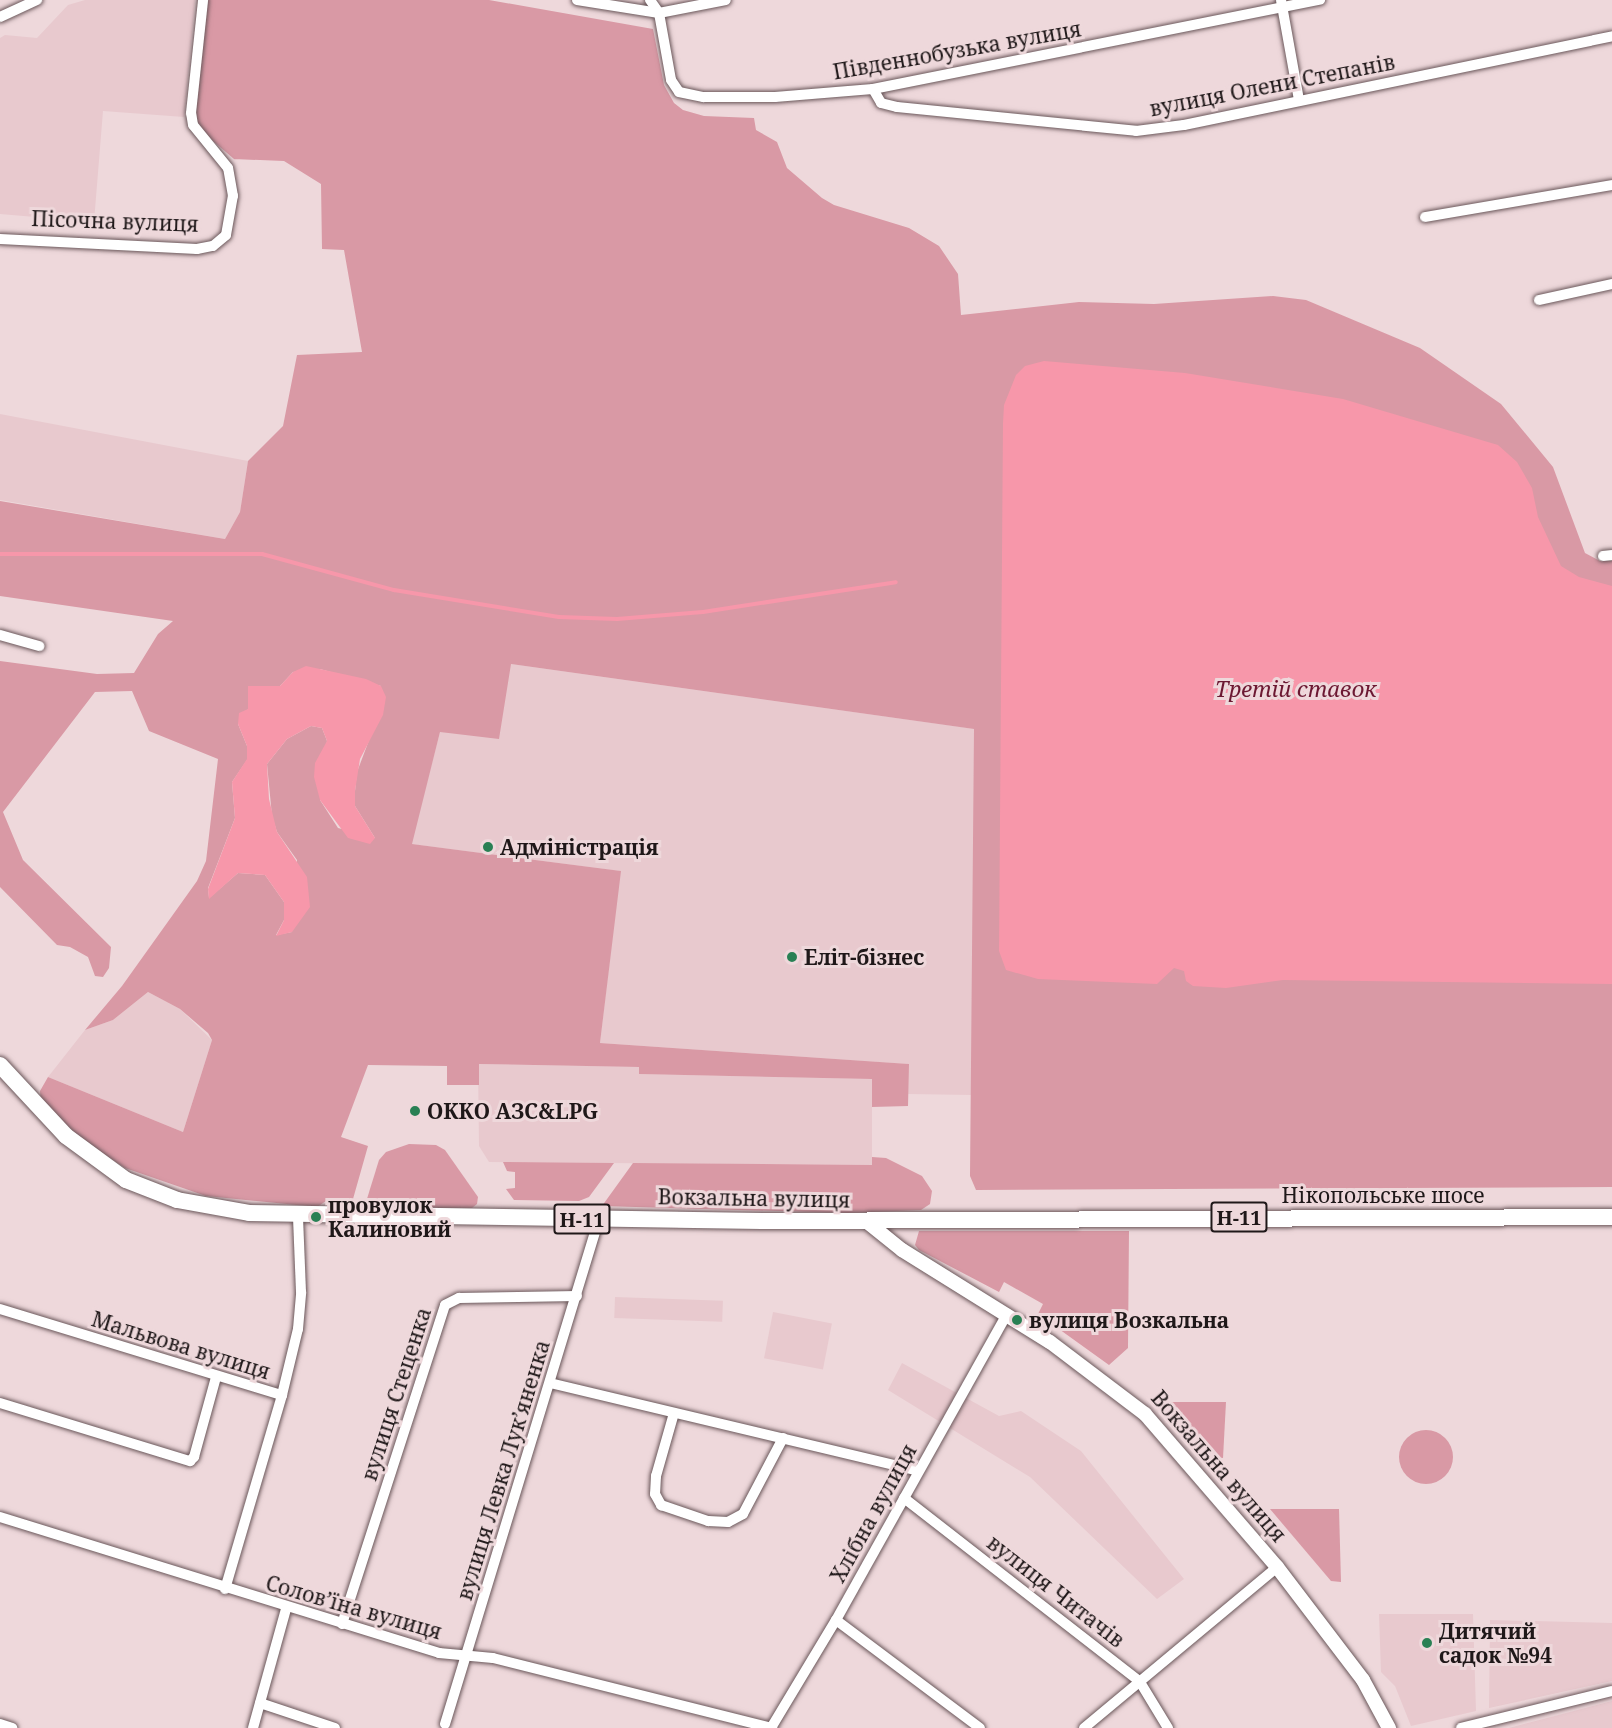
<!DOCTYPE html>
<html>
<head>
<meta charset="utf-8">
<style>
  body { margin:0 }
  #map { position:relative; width:1612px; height:1728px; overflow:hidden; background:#eed8db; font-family:"Noto Serif",serif }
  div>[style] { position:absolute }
  .built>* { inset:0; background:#e8c9ce; transform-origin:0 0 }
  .green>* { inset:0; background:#d999a5 }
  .round { border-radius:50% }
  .water>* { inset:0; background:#f797aa }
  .stream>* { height:4px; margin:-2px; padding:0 2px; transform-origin:2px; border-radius:2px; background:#f797aa }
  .roads { filter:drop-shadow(0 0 2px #6a575a) drop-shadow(0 0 2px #6a575a) }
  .minor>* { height:10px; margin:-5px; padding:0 5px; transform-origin:5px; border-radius:5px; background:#fff }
  .tertiary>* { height:14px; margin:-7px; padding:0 7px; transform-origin:7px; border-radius:7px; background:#fff }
  .primary>* { height:16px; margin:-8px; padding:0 8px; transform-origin:8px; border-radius:8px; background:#fff }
  .dots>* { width:16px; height:16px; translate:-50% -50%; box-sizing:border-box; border:3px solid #eed8db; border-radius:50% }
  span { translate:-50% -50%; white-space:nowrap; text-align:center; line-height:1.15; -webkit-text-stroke:6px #eed8db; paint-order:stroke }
  .shield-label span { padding:2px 4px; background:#eed8db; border:2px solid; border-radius:4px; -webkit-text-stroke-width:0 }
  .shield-label { font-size:20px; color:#1f1819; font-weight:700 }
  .street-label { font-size:21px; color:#1f1819 }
  .poi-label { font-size:21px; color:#1f1819; font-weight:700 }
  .left { translate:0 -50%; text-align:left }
  .water-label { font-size:22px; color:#6c1832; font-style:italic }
</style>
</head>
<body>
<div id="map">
  <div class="built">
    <div style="clip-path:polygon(85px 0,195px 0,184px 117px,103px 111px,94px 222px,0 214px,0 38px,5px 35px,37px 38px,68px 5px)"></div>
    <div style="clip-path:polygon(0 414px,248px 461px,240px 512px,225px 539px,0 500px)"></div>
    <div style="clip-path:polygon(511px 664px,975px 729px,972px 1095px,908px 1094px,908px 1064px,600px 1043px,620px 871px,411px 844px,440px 732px)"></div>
    <div style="clip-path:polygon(148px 992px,180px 1009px,212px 1040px,183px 1132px,48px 1077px,85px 1030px,113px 1020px)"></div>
    <div style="clip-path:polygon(478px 1064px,640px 1067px,640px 1074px,872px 1079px,872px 1165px,489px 1162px,479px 1146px)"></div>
    <div style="left:615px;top:1297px;width:108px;height:21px;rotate:2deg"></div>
    <div style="left:773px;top:1312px;width:60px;height:47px;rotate:11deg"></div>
    <div style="clip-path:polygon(902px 1363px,999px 1416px,1021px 1411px,1081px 1451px,1184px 1579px,1157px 1599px,1030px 1477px,888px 1390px)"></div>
    <div style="clip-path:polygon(1379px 1614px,1473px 1614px,1476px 1711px,1411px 1726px,1395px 1686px,1381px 1672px)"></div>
    <div style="clip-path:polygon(1490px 1620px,1612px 1623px,1612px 1681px,1489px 1708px)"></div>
    <div style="clip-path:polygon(1612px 1701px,1612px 1728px,1509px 1728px)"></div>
  </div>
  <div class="green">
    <div style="clip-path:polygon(evenodd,208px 0,489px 0,653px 29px,664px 85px,674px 103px,683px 110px,704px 116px,754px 118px,756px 130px,777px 142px,787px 168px,822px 198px,834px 205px,909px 228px,939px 246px,958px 274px,961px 315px,1079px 302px,1154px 304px,1273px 296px,1306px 300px,1420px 348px,1501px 404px,1553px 467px,1585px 553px,1600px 561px,1612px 561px,1612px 1187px,976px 1190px,970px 1176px,974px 729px,511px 664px,499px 739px,440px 732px,412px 844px,621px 871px,600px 1043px,909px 1064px,908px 1106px,872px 1107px,872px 1079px,639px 1074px,639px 1067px,479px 1064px,479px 1085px,447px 1085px,447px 1066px,368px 1065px,341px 1137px,368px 1146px,353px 1199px,326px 1201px,317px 1207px,206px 1196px,125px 1168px,87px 1143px,41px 1103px,40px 1091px,48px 1077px,183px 1132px,212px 1040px,208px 1033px,180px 1009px,148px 992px,113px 1020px,85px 1030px,122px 986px,197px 881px,206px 861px,218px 759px,149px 731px,132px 691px,95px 692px,3px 812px,23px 860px,111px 947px,109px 968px,103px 977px,95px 976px,88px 957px,70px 947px,57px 945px,0 887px,0 661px,97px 674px,134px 673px,158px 634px,173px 621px,0 596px,0 501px,225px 539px,240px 512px,248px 461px,283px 426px,297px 355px,362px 352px,344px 250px,322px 249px,321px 184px,284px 161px,234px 159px,205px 134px,198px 123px,195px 110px,208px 0,320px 669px,381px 686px,371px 735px,357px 772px,355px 791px,355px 806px,375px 838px,338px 828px,320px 800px,327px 741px,322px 728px,311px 726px,287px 739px,267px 764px,272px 816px,277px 832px,297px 860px,292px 932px,276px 935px,284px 920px,284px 902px,265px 875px,238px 873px,209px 898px,208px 888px,235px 818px,232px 782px,247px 760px,247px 746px,238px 724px,248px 709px,248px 686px,280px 686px,293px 672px,320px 669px)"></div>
    <div style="clip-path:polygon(409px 1144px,436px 1145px,445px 1150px,478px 1197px,477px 1204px,472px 1208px,370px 1208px,366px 1202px,379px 1160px,386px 1152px)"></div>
    <div style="clip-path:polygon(872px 1157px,886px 1158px,922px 1176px,932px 1191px,930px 1204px,921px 1210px,847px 1213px,602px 1206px,633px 1163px,872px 1165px)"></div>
    <div style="clip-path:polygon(503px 1162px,614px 1163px,589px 1197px,579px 1201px,514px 1200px,506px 1189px,515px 1188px,515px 1172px,507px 1171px)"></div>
    <div style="clip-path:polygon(919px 1231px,1129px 1231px,1128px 1348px,1109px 1365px,1038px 1314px,1043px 1304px,1004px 1282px,999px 1292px,919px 1250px,915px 1245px)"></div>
    <div style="clip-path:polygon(1170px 1402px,1226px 1402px,1223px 1458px,1215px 1457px)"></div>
    <div class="round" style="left:1399px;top:1430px;width:54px;height:54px"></div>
    <div style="clip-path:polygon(1270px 1509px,1339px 1509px,1341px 1582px,1331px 1581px)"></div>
  </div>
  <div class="water">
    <div style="clip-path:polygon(1044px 361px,1185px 373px,1343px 399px,1498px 445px,1517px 462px,1532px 488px,1538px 517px,1561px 566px,1579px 577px,1612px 586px,1612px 984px,1283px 980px,1226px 988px,1193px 986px,1186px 981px,1184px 971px,1174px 968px,1157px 984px,1038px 979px,1006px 970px,999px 951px,1003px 423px,1004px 405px,1016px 375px,1025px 366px)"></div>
    <div style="clip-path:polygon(306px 666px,366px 679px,381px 686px,386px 697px,383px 715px,360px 759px,355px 791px,355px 806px,375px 838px,370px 844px,348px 838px,320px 800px,314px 777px,315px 763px,327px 741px,322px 728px,311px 726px,287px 739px,267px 764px,269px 799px,277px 832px,307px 877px,310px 907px,292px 932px,276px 936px,284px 920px,284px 902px,265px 875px,238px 873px,209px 899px,208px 889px,235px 818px,232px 782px,247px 759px,247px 746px,238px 724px,239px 713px,248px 709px,248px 686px,280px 686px,293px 672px)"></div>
  </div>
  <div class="stream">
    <div style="left:0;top:554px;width:262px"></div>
    <div style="left:262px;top:554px;width:137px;rotate:15.3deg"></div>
    <div style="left:394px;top:590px;width:167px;rotate:9.3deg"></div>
    <div style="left:559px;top:617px;width:58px;rotate:2deg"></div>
    <div style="left:617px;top:619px;width:86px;rotate:-4.7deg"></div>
    <div style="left:703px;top:612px;width:195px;rotate:-8.8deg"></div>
  </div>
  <div class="roads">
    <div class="minor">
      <div style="left:577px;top:0;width:83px;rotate:9deg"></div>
      <div style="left:659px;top:13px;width:68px;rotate:-11deg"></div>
      <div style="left:650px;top:0;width:16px;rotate:55deg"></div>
      <div style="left:659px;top:13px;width:68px;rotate:79.8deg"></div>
      <div style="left:671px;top:80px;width:14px;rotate:56deg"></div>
      <div style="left:679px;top:92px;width:25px;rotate:12deg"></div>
      <div style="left:703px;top:97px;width:72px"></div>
      <div style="left:775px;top:97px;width:98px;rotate:-4.7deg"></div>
      <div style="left:873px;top:89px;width:456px;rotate:-11.3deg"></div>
      <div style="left:1281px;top:0;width:102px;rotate:79.8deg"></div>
      <div style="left:0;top:17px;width:41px;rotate:-24.7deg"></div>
      <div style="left:873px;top:89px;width:16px;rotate:60deg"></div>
      <div style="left:881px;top:103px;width:16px;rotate:14deg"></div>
      <div style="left:897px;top:107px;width:240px;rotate:5.7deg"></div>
      <div style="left:1136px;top:131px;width:48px;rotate:-7.1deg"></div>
      <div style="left:1184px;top:125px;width:437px;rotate:-11.7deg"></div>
      <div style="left:1425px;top:217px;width:190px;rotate:-9.7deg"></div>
      <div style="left:0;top:239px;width:197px;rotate:2.9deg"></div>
      <div style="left:197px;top:249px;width:16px;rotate:-11deg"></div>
      <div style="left:213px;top:246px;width:17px;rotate:-40deg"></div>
      <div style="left:226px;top:235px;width:40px;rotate:-80deg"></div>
      <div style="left:233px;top:196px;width:28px;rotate:-100deg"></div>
      <div style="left:228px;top:168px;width:55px;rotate:-129.1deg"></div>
      <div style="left:193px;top:125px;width:12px;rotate:-99deg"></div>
      <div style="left:191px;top:113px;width:114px;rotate:-83.9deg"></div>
      <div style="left:1539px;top:300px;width:75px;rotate:-12.4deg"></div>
      <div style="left:1603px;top:556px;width:9px;rotate:-6deg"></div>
      <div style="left:0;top:635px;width:41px;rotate:15.8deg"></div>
      <div style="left:0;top:1309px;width:295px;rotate:17deg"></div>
      <div style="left:282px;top:1395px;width:68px;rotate:-76.4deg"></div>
      <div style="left:298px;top:1329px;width:37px;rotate:-85deg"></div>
      <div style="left:301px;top:1292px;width:76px;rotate:-92.3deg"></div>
      <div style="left:550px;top:1383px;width:378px;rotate:13.4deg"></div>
      <div style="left:0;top:1403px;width:199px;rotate:17deg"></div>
      <div style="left:190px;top:1461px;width:6px;rotate:-45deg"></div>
      <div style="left:194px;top:1457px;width:83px;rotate:-74.6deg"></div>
      <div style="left:674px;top:1413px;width:66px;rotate:105.9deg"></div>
      <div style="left:656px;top:1476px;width:18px;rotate:93deg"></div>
      <div style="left:655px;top:1494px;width:13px;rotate:61deg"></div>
      <div style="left:661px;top:1505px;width:50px;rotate:18.8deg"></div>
      <div style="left:708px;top:1521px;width:20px;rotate:3deg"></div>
      <div style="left:728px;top:1522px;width:17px;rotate:-28deg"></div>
      <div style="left:743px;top:1514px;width:86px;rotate:-62.2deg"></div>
      <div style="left:904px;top:1498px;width:299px;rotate:37.9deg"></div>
      <div style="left:1140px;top:1682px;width:54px;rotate:58.7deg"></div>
      <div style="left:0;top:1517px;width:460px;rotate:17.2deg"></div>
      <div style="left:439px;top:1653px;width:54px;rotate:5.3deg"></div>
      <div style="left:493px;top:1658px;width:288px;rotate:14.1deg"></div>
      <div style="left:225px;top:1589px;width:202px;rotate:-73.6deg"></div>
      <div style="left:836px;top:1620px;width:180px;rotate:36.9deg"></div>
      <div style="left:342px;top:1624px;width:335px;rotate:-72.1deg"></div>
      <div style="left:445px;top:1305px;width:16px;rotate:-27deg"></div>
      <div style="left:459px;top:1298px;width:118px;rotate:-1deg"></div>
      <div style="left:260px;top:1703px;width:79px;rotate:18.4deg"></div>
      <div style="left:0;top:1724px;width:13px;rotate:18deg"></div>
      <div style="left:445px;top:1724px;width:528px;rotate:-73.04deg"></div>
      <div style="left:253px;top:1728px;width:123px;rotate:-74.5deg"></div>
      <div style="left:771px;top:1728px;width:126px;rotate:-59deg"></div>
      <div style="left:836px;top:1620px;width:351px;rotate:-60.8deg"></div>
      <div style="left:1084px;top:1728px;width:251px;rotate:-39.8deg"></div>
      <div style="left:1461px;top:1728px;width:155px;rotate:-13.8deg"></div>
    </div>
    <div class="tertiary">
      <div style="left:866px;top:1221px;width:46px;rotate:38.9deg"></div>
      <div style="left:902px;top:1250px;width:174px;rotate:31.9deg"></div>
      <div style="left:1050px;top:1342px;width:119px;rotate:37.2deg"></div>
      <div style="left:1145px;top:1414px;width:202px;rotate:49.2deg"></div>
      <div style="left:1277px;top:1567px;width:142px;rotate:52.7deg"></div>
      <div style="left:1363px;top:1680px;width:55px;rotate:61.6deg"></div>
    </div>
    <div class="primary">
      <div style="left:0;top:1065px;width:97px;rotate:47.1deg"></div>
      <div style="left:66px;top:1136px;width:74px;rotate:36.3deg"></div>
      <div style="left:126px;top:1180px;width:55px;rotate:21.4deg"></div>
      <div style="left:177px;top:1200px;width:73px;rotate:10.2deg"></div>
      <div style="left:249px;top:1213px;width:513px;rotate:0.89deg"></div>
      <div style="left:762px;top:1221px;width:850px;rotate:-0.27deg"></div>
    </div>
  </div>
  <div class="dots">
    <div style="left:488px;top:847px;background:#298054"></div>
    <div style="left:792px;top:957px;background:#298054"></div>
    <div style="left:415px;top:1111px;background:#298054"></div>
    <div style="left:316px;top:1217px;background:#298054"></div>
    <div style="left:1017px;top:1320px;background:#298054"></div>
    <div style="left:1427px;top:1643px;background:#298054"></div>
  </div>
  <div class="shield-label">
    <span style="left:1239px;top:1217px">Н-11</span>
    <span style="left:582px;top:1219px">Н-11</span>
  </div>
  <div class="street-label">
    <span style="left:957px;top:50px;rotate:-10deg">Південнобузька вулиця</span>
    <span style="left:1272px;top:85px;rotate:-11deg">вулиця Олени Степанів</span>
    <span style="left:115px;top:221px;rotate:2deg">Пісочна вулиця</span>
    <span style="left:1383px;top:1195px">Нікопольське шосе</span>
    <span style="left:754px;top:1198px;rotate:1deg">Вокзальна вулиця</span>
    <span style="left:181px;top:1345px;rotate:17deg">Мальвова вулиця</span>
    <span style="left:396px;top:1394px;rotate:-72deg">вулиця Стеценка</span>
    <span style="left:1219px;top:1466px;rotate:49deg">Вокзальна вулиця</span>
    <span style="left:503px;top:1470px;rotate:-73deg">вулиця Левка Лукʼяненка</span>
    <span style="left:873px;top:1513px;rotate:-61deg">Хлібна вулиця</span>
    <span style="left:1056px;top:1591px;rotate:38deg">вулиця Читачів</span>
    <span style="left:354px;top:1607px;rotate:16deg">Соловʼїна вулиця</span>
  </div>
  <div class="poi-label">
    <span class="left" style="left:500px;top:847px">Адміністрація</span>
    <span class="left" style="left:804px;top:957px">Еліт-бізнес</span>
    <span class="left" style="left:427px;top:1111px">ОККО АЗС&amp;LPG</span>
    <span class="left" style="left:328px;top:1217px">провулок<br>Калиновий</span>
    <span class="left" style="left:1029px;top:1320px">вулиця Возкальна</span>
    <span class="left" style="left:1439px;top:1643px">Дитячий<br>садок №94</span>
  </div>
  <div class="water-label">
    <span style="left:1296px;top:689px">Третій ставок</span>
  </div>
</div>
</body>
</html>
